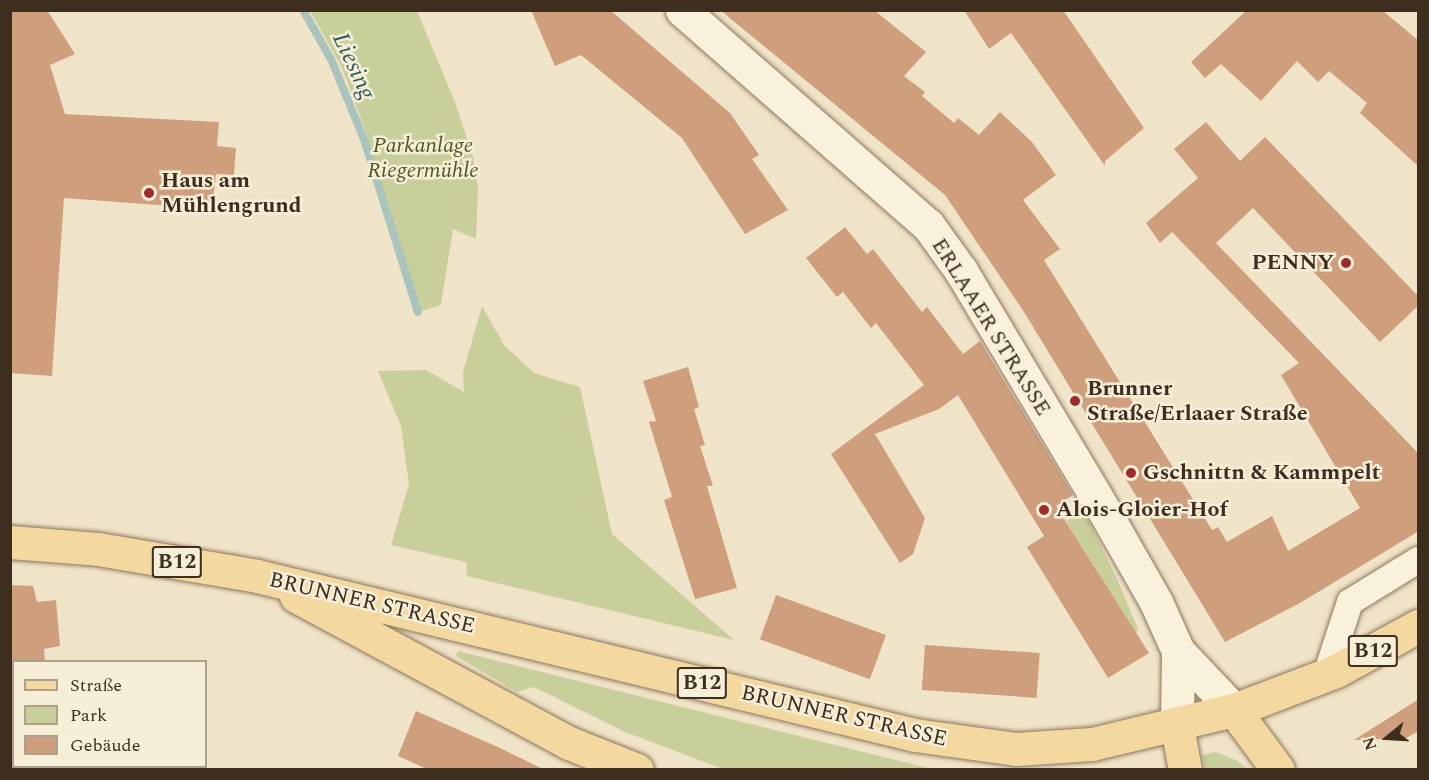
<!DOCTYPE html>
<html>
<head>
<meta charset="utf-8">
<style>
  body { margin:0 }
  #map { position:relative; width:1429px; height:780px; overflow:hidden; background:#f0e4c8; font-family:Spectral,serif }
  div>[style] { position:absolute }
  .green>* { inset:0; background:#c9cf9b }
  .stream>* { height:8px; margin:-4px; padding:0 4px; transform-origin:4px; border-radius:4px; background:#a9c4bc }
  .building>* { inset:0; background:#cf9f7d; transform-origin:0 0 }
  .roads { filter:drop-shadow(0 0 2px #8d765c) drop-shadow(0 0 2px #8d765c) }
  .street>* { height:26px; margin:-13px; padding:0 13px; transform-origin:13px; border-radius:13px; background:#faf1dc }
  .secondary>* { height:33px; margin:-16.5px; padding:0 16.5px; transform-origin:16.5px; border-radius:16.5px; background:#faf1dc }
  .primary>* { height:33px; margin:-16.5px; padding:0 16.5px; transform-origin:16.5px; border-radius:16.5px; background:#f3d9a0 }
  .dots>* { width:16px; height:16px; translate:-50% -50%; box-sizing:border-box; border:3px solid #f7eed8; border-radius:50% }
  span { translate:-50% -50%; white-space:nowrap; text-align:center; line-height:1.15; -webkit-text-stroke:5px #f7eed8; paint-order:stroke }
  .shield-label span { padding:2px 4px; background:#f7eed8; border:2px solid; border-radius:4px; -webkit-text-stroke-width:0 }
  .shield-label { font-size:21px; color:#3d2e20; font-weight:700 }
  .park-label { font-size:22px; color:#4d5a26; font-style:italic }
  .poi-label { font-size:22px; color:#3d2e20; font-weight:700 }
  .left { translate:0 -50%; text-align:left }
  .right { translate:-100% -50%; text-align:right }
  .street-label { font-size:22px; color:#3d2e20 }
  .water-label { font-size:24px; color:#2f5d5a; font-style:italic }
  .frame { position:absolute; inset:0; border:12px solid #3d2e20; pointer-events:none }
  .legend { position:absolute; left:12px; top:660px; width:195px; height:108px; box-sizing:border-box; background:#f7eed8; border:2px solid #ada18e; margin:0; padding:8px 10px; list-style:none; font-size:18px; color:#3d2e20 }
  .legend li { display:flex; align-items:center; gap:12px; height:30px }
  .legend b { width:30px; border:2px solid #ada18e }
  .north { position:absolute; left:1357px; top:708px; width:60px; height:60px; -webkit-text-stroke:4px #f7eed8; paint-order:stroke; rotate:252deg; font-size:16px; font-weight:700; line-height:24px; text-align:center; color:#3d2e20 }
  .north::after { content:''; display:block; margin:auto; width:21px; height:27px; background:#3d2e20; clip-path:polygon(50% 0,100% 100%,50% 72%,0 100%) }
</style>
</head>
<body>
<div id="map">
  <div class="green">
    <div style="clip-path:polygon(310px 11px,417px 11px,455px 102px,473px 157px,478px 189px,476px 239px,453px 229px,441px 305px,421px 311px,367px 135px,342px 68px)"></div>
    <div style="clip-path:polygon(482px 306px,504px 345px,534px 373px,580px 387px,612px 534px,734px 640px,467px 576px,466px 562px,391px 545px,409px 484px,401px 426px,378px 371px,426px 370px,464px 392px,463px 372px)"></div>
    <div style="clip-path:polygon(1084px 512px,1118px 581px,1138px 629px,1136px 633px,1066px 521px)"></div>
    <div style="clip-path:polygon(458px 651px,932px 769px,945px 769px,723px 769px,625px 732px,534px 687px,517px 692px,456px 656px)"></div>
    <div style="clip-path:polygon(1216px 752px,1236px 760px,1248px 769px,1205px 769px,1202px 755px)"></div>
  </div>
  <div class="stream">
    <div style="left:303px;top:10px;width:56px;rotate:60.3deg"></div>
    <div style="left:331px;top:59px;width:87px;rotate:67.6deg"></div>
    <div style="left:364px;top:139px;width:181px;rotate:72.7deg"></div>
  </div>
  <div class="building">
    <div style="clip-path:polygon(10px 10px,47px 10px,75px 54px,50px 65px,65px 114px,219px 122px,217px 146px,236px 148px,234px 175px,216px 174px,212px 209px,64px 198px,52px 376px,10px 373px)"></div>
    <div style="clip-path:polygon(531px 10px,610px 10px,730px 113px,759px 155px,752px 159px,788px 210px,745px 234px,682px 138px,581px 55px,555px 66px)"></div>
    <div style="clip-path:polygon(720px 10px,874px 10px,926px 52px,904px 76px,925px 92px,922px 96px,954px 123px,958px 118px,979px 135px,1000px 112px,1032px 142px,1056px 175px,1023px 200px,1060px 249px,1044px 260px,1212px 530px,1218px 527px,1227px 542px,1272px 516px,1288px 551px,1360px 508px,1281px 375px,1299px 363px,1172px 232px,1160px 243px,1146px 223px,1198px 178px,1174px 149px,1206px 122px,1240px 161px,1265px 137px,1419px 297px,1419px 305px,1380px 342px,1253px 208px,1216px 243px,1419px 454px,1419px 531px,1300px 603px,1225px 642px,1024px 312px,945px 195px)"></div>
    <div style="clip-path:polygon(964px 10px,1063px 10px,1144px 128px,1105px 161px,1105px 166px,1011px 33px,989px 49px)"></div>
    <div style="clip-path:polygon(1247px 10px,1383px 11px,1419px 41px,1419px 167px,1360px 113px,1367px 103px,1329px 71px,1318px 82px,1297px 61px,1261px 101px,1221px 64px,1205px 78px,1191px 62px)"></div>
    <div style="clip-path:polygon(845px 227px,867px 254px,873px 249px,922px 312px,927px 307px,963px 354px,980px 341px,1073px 495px,1056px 506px,1149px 653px,1108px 678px,1027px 547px,1044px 536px,958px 395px,939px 409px,875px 434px,925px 518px,913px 554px,900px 563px,831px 454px,924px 385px,876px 323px,871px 328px,843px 292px,837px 297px,806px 258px)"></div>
    <div style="clip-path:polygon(688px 367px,699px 407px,694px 409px,705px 445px,700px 446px,713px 486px,707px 486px,737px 588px,695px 599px,664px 500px,672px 497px,649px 422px,656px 421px,643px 381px)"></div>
    <div style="clip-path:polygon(10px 585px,33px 586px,37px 602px,56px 600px,60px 646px,44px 649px,45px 662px,10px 662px)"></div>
    <div style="left:776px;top:595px;width:117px;height:47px;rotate:20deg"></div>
    <div style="left:925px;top:645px;width:115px;height:45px;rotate:4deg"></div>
    <div style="clip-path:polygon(1419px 699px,1419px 731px,1406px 738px,1354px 740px)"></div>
    <div style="clip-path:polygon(416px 711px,500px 748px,545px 770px,429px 770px,398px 756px)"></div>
  </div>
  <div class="roads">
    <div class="street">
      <div style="left:1326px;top:675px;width:77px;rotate:-71.8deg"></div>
      <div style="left:1350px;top:602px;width:80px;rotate:-31.7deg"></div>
    </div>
    <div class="secondary">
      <div style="left:682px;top:10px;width:327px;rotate:41.2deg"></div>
      <div style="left:928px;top:225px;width:57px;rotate:54.3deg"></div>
      <div style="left:961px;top:271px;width:261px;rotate:59.1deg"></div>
      <div style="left:1095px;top:495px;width:123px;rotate:60.3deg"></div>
      <div style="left:1156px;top:602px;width:54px;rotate:65.8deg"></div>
      <div style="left:1178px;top:651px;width:81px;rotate:46.5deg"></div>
      <div style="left:1177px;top:726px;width:75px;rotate:-89.2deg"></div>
    </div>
    <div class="primary">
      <div style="left:10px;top:542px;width:88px;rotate:4.5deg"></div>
      <div style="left:98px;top:549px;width:161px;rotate:9.6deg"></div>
      <div style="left:257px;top:576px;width:677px;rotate:13.58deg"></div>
      <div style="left:915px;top:735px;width:102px;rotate:7.9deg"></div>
      <div style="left:1016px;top:749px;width:76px;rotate:-3.8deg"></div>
      <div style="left:1092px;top:744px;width:146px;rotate:-13.5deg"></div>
      <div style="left:1234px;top:710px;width:109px;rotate:-20.9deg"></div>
      <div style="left:1336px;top:671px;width:94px;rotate:-28.8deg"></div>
      <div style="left:296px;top:596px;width:310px;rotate:28.3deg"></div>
      <div style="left:569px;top:743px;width:73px;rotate:21.7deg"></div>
      <div style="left:1234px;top:710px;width:74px;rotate:53.7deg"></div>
      <div style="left:1177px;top:726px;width:45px;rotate:79.7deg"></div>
    </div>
  </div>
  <div class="dots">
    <div style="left:149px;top:193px;background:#9e2a2b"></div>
    <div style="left:1346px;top:263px;background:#9e2a2b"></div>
    <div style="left:1075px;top:401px;background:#9e2a2b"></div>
    <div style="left:1131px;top:473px;background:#9e2a2b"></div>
    <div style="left:1044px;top:510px;background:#9e2a2b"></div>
  </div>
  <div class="shield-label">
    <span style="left:177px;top:562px">B12</span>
    <span style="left:1373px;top:651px">B12</span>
    <span style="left:702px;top:683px">B12</span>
  </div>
  <div class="park-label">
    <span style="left:423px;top:158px">Parkanlage<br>Riegermühle</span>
  </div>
  <div class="poi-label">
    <span class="left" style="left:161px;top:193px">Haus am<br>Mühlengrund</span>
    <span class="right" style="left:1334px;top:263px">PENNY</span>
    <span class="left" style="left:1087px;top:401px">Brunner<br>Straße/Erlaaer Straße</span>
    <span class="left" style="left:1143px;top:473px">Gschnittn &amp; Kammpelt</span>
    <span class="left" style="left:1056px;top:510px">Alois-Gloier-Hof</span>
  </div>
  <div class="street-label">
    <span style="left:991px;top:327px;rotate:58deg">ERLAAER STRASSE</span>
    <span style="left:372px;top:603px;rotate:13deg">BRUNNER STRASSE</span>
    <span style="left:844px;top:716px;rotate:13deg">BRUNNER STRASSE</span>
  </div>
  <div class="water-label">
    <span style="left:353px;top:66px;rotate:65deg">Liesing</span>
  </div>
  <div class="frame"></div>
  <ul class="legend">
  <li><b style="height:8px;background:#f3d9a0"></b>Straße</li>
  <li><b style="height:16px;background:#c9cf9b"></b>Park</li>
  <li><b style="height:16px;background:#cf9f7d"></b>Gebäude</li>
  </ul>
  <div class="north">N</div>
</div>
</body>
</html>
